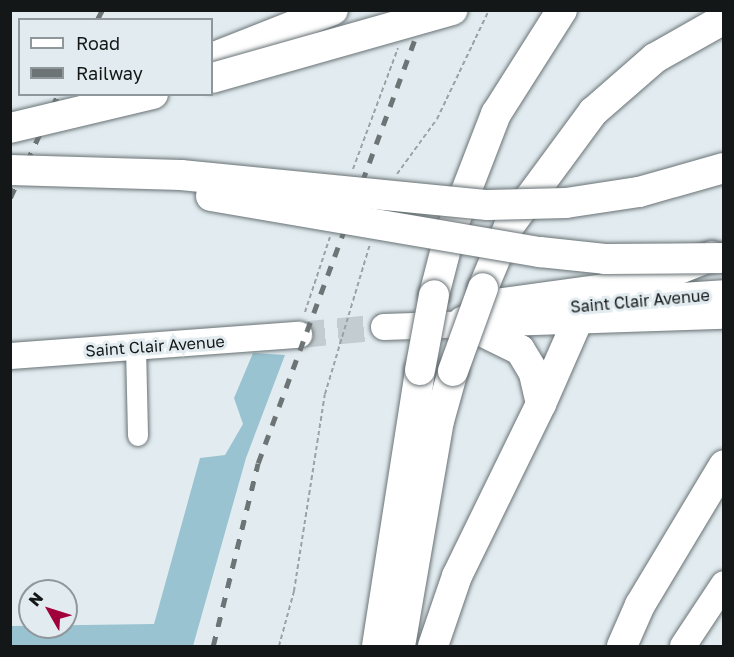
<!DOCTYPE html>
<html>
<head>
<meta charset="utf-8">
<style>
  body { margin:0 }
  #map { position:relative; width:734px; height:657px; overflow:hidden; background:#e2ecf0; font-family:"Golos Text",sans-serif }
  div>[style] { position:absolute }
  .forest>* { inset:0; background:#99c3d1 }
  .major-tunnel>* { height:26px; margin-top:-13px; transform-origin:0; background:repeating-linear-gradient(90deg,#c3ccd0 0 26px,transparent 0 39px) }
  .path>* { height:2px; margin-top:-1px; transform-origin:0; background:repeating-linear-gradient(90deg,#9aa2a5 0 4.5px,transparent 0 7.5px) }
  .roads { filter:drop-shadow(0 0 2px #697275) drop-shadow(0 0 2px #697275) }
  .minor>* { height:20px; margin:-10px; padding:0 10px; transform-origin:10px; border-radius:10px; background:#fff }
  .major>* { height:26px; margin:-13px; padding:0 13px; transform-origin:13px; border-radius:13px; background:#fff }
  .highway>* { height:30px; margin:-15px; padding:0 15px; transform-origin:15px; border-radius:15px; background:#fff }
  .rail>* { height:4.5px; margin-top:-2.25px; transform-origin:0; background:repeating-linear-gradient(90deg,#6d7476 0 10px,transparent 0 20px) }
  .bridges { filter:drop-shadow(0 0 2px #697275) drop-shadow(0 0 2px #697275) }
  .highway-bridge>* { height:30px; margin:-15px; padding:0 15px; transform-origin:15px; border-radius:15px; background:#fff }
  span { translate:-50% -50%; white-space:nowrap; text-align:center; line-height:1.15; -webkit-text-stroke:6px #e2ecf0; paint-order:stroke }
  .street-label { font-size:16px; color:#131718 }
  .frame { position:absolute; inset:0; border:12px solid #131718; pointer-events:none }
  .legend { position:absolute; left:18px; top:18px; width:195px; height:78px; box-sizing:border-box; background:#e2ecf0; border:2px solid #8f979a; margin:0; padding:8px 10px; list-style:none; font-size:18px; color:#131718 }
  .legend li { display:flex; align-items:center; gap:12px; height:30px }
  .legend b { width:30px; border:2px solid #8f979a }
  .north { position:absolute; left:18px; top:579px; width:60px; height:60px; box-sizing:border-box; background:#e2ecf0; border:2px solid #8f979a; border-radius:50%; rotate:309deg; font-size:16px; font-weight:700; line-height:24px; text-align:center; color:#131718 }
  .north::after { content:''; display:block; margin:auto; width:21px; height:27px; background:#a1013b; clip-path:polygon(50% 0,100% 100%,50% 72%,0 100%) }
</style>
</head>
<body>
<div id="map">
  <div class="forest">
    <div style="clip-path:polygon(253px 353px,285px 355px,246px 458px,193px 646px,11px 646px,11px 626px,154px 624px,200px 458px,225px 455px,243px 424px,234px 398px)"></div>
  </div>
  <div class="major-tunnel">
    <div style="left:299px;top:335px;width:85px;rotate:-5.4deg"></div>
  </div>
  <div class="path">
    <div style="left:353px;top:169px;width:129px;rotate:-69.6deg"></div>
    <div style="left:397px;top:174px;width:68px;rotate:-54deg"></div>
    <div style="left:437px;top:119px;width:121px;rotate:-64.5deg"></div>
    <div style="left:305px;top:312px;width:79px;rotate:-71.6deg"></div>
    <div style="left:279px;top:646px;width:57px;rotate:-74.7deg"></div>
    <div style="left:294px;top:591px;width:199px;rotate:-81.1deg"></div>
    <div style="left:325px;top:394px;width:157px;rotate:-73.3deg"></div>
  </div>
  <div class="roads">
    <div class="minor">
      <div style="left:136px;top:347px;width:89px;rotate:88.7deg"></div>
    </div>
    <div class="major">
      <div style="left:605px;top:301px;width:119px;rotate:-3.8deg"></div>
      <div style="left:384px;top:327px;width:340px;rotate:-1.9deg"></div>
      <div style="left:10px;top:356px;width:290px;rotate:-4.2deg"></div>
      <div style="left:683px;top:646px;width:74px;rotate:-56.5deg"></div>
    </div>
    <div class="highway">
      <div style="left:212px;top:58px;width:130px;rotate:-21.6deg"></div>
      <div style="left:483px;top:288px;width:67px;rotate:-67.2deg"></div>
      <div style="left:509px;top:226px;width:142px;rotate:-53.6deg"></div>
      <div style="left:593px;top:112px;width:82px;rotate:-41.1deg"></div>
      <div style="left:655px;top:58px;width:79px;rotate:-29.5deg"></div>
      <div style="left:434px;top:295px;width:64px;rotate:-75.5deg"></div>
      <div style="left:450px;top:233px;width:128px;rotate:-68.9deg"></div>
      <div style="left:496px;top:114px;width:123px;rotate:-57.6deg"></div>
      <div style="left:463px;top:322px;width:37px;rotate:-29deg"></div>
      <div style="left:495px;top:304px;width:147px;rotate:-7.8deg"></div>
      <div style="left:641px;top:284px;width:76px;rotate:-21.5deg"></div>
      <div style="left:541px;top:404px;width:90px;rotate:-66.3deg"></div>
      <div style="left:577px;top:322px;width:28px;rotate:-46deg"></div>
      <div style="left:377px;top:646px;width:279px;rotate:-81.1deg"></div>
      <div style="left:400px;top:646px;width:228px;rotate:-80.2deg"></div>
      <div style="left:439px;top:421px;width:52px;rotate:-74.4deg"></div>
      <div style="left:433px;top:646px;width:74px;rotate:-71.1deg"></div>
      <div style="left:457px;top:576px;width:191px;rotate:-64deg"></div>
      <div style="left:541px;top:404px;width:32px;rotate:-103deg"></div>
      <div style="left:534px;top:373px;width:27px;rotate:-121deg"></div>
      <div style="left:520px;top:350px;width:64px;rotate:-153.8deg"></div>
      <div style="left:622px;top:646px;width:45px;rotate:-66.3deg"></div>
      <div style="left:640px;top:605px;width:163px;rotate:-59deg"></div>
    </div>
  </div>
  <div class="rail">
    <div style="left:97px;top:20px;width:11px;rotate:-63deg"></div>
    <div style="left:10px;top:198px;width:115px;rotate:-65.2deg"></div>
    <div style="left:213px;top:646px;width:188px;rotate:-76.2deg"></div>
    <div style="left:258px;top:463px;width:483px;rotate:-69.7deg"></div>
  </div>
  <div class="bridges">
    <div class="highway-bridge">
      <div style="left:212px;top:78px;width:250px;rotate:-15.8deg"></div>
      <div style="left:10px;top:128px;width:147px;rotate:-13.4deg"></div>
      <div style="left:10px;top:170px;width:171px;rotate:1.7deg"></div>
      <div style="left:181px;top:175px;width:308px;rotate:5.6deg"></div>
      <div style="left:488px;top:205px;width:78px;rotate:-1.5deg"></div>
      <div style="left:566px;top:203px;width:74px;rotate:-8.6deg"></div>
      <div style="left:639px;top:192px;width:88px;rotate:-15.8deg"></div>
      <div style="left:211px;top:196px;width:334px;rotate:9.7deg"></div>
      <div style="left:540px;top:252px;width:65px;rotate:6.1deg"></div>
      <div style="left:605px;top:259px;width:119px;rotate:-0.5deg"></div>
      <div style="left:420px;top:370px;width:76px;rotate:-79.4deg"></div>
      <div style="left:453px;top:371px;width:88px;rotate:-70.1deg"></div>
    </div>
  </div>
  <div class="street-label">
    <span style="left:640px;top:301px;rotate:-5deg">Saint Clair Avenue</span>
    <span style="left:155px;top:346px;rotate:-4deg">Saint Clair Avenue</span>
  </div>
  <div class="frame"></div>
  <ul class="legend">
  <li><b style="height:8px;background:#fff"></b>Road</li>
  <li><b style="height:8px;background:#6d7476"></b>Railway</li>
  </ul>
  <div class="north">N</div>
</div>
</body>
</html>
